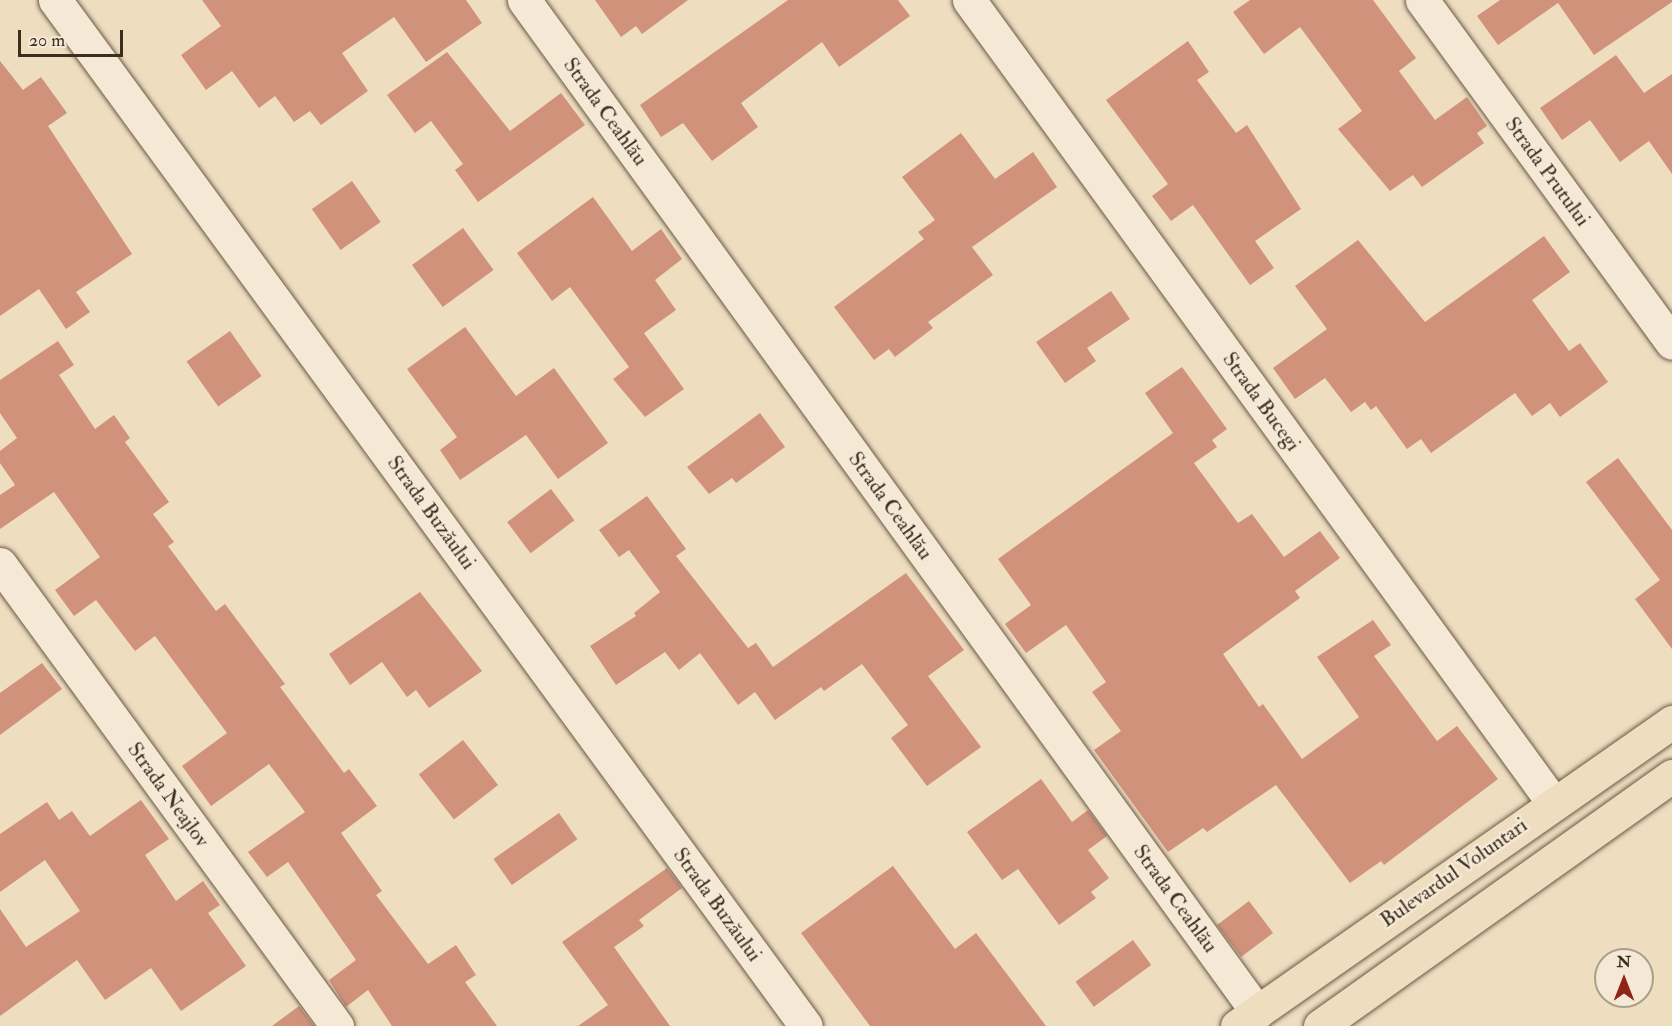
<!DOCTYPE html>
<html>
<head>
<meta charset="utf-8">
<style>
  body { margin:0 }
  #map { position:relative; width:1672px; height:1026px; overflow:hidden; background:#efddc0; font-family:"IM FELL Double Pica",serif }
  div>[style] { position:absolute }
  .building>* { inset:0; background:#d0927b; transform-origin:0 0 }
  .roads { filter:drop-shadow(0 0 2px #695a47) drop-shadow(0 0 2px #695a47) }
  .minor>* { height:33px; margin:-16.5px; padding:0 16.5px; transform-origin:16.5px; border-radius:16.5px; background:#f5e9d6 }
  .highway>* { height:33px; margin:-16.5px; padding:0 16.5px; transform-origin:16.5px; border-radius:16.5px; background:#efddc0 }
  span { translate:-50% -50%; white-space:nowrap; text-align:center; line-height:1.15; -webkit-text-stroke:5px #f5e9d6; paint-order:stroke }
  .street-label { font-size:21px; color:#3c2e1f }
  .north { position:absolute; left:1594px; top:948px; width:60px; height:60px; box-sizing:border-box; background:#f5e9d6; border:2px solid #ab9e8d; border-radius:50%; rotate:0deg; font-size:16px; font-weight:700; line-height:24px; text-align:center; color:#3c2e1f }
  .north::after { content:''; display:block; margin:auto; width:21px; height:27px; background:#8f2418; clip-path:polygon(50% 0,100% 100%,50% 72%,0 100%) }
  .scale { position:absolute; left:18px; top:30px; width:105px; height:27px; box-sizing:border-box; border:3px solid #3c2e1f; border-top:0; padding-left:8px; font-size:18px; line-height:21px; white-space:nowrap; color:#3c2e1f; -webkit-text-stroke:4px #f5e9d6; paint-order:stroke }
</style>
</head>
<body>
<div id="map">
  <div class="building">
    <div style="clip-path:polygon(202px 0,466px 0,482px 23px,426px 62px,394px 17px,342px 53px,368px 91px,321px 125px,310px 111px,294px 122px,275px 96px,259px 108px,232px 71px,206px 90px,181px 55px,221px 26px)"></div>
    <div style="clip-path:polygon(595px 0,688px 0,642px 34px,636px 26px,621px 37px)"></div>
    <div style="clip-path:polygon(788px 0,898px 0,910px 16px,839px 67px,822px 42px,741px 103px,758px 127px,712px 161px,683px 123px,661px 137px,640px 105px)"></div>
    <div style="clip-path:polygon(1250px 0,1373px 0,1416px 58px,1399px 71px,1435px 120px,1467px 97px,1487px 126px,1477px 133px,1484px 143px,1422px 187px,1413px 175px,1390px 191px,1338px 129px,1362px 111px,1300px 27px,1264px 54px,1233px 12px)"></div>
    <div style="clip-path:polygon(1500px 0,1672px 0,1672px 2px,1594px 55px,1558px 3px,1498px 45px,1477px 16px)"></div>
    <div style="clip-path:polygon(1188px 41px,1209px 72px,1197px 80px,1236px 133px,1247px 125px,1301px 209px,1255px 241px,1274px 268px,1250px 285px,1193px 205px,1171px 221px,1152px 196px,1168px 184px,1106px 100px)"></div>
    <div style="clip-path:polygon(447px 52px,510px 131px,561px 93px,585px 125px,478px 202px,455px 170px,463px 164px,431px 121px,415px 133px,387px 95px)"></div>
    <div style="clip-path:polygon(1616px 55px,1644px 93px,1672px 74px,1672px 174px,1649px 141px,1620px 162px,1590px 120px,1562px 140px,1540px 108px)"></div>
    <div style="clip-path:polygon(0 61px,23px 90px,41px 77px,67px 113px,48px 126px,132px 254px,76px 292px,90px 312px,66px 329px,39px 289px,0 316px)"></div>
    <div style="clip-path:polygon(961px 133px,995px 179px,1033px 152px,1057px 187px,972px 247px,993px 275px,928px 322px,933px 328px,895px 357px,889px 349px,874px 360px,834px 307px,924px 239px,918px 232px,935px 220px,902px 177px)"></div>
    <div style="left:352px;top:181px;width:50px;height:49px;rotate:55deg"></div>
    <div style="clip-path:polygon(593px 197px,632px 251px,661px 229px,682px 259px,655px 280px,676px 310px,644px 333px,684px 389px,645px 417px,613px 379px,629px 367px,570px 287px,552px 301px,517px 253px)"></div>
    <div style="left:463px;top:228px;width:52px;height:63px;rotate:54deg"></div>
    <div style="clip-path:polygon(1544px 236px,1570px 272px,1532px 300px,1569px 351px,1580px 343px,1608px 382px,1560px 417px,1550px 403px,1532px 416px,1515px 393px,1431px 453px,1421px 439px,1407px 449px,1376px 406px,1371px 410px,1365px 402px,1351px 412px,1325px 378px,1295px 399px,1273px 368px,1327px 329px,1295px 286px,1358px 240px,1425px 322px)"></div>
    <div style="clip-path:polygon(1111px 291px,1130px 319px,1087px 348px,1096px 361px,1065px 383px,1036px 342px)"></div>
    <div style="clip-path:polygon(465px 327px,516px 396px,554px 368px,608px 443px,558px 479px,526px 435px,460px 480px,440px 450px,457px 437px,407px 369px)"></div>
    <div style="left:230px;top:331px;width:55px;height:53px;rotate:55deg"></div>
    <div style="clip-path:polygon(58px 341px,74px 365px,59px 375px,95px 429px,114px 415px,130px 438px,125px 442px,169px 502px,153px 514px,174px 542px,168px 546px,216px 611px,225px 604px,285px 684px,280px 687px,344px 773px,349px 769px,377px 806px,341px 833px,382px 891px,376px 895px,428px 964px,456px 945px,476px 975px,465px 982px,497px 1026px,392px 1026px,368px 990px,346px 1007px,329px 980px,356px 960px,288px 862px,267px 877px,248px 852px,305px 812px,269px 764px,211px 806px,182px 766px,227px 733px,155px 636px,135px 651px,96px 600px,74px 616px,55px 590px,100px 557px,54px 492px,0 529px,0 495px,15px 485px,0 463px,0 451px,17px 438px,0 413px,0 380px)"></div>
    <div style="clip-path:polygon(1182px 367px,1227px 429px,1212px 440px,1217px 447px,1194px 463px,1238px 523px,1252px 514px,1284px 557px,1320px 531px,1340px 558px,1295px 591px,1300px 598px,1223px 654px,1259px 707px,1263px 704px,1302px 759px,1359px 717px,1317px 657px,1373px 620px,1391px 645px,1374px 656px,1437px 741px,1457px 726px,1498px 779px,1384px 865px,1381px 861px,1350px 883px,1276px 785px,1207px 832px,1203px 828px,1168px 852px,1094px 750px,1121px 731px,1092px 692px,1106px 682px,1066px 625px,1026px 653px,1005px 624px,1031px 605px,998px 559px,1173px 433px,1145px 393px)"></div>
    <div style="clip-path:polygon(760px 413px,785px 447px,736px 483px,732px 478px,709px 494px,687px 467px)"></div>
    <div style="clip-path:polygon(1618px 458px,1672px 530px,1672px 649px,1635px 599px,1660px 580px,1586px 482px)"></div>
    <div style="left:551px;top:489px;width:39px;height:55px;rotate:53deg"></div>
    <div style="clip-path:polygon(647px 496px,686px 549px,676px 556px,748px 648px,756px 643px,773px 667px,906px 573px,964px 650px,928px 676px,981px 747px,927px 786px,891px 738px,908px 725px,862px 664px,824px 691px,821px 687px,775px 720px,755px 692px,738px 705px,700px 653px,679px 670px,665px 652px,616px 685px,590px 646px,636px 616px,634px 613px,660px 592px,629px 550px,619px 557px,599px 530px)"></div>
    <div style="clip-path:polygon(420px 592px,482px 671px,429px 708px,416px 690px,407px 697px,382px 662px,350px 685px,329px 654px)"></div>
    <div style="clip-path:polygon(42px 663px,62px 689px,0 735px,0 693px)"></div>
    <div style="left:463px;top:740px;width:57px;height:56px;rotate:52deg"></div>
    <div style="clip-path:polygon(1041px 779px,1072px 822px,1088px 810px,1107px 836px,1088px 850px,1109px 878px,1091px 892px,1096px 898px,1059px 925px,1018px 869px,1002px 880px,967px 832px)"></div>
    <div style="clip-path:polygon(141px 800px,169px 839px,145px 855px,176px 901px,203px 881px,220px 905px,208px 913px,246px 966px,181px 1011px,151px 968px,105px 1000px,77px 960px,0 1016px,0 909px,26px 947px,80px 911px,45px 860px,0 892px,0 834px,47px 802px,59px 820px,72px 811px,90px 836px)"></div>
    <div style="left:559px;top:813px;width:32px;height:80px;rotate:55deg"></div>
    <div style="clip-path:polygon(893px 866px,955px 949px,976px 933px,1046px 1026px,870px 1026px,801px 933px)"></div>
    <div style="clip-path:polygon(667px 868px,682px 888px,639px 920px,644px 926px,614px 947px,670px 1026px,578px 1026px,608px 1005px,562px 942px)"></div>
    <div style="left:1249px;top:901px;width:40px;height:40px;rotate:53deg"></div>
    <div style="left:1133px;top:940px;width:31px;height:71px;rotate:54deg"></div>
    <div style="clip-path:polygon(299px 1006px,314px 1026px,272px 1026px)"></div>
  </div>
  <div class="roads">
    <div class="minor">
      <div style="left:55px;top:0;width:1271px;rotate:53.8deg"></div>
      <div style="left:524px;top:0;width:1250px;rotate:54.08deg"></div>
      <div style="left:969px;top:0;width:994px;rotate:53.96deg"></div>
      <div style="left:1422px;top:0;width:424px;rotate:53.9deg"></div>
      <div style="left:0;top:564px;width:572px;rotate:53.89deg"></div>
    </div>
    <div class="highway">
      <div style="left:1237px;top:1026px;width:531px;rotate:-34.95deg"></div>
      <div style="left:1320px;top:1026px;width:432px;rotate:-35.4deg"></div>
    </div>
  </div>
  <div class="street-label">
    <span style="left:605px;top:112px;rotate:54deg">Strada Ceahlău</span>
    <span style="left:1547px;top:172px;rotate:54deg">Strada Prutului</span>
    <span style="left:1261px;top:402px;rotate:54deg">Strada Bucegi</span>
    <span style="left:890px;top:506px;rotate:54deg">Strada Ceahlău</span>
    <span style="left:431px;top:513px;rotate:54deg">Strada Buzăului</span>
    <span style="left:168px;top:795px;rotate:54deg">Strada Neajlov</span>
    <span style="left:1454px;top:873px;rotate:-35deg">Bulevardul Voluntari</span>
    <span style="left:1175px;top:899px;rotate:54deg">Strada Ceahlău</span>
    <span style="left:717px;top:905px;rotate:54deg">Strada Buzăului</span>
  </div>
  <div class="north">N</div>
  <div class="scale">20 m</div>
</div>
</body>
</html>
